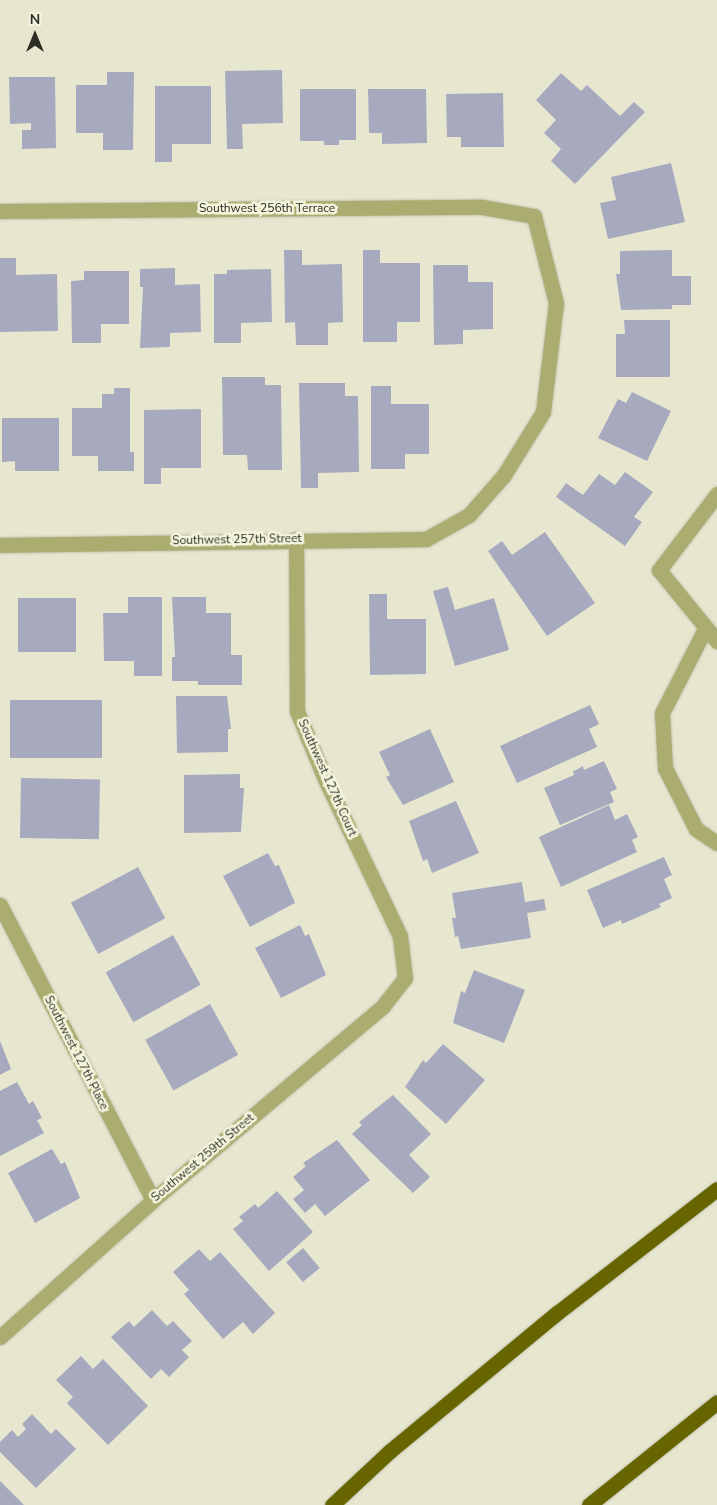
<!DOCTYPE html>
<html>
<head>
<meta charset="utf-8">
<style>
  body { margin:0 }
  #map { position:relative; width:717px; height:1505px; overflow:hidden; background:#e7e7d0; font-family:"Nunito Sans",sans-serif }
  div>[style] { position:absolute }
  .building>* { inset:0; background:#a7aabf; transform-origin:0 0 }
  .roads { filter:drop-shadow(0 0 1px #c2c2ae) drop-shadow(0 0 1px #c2c2ae) }
  .minor>* { height:15px; margin:-7.5px; padding:0 7.5px; transform-origin:7.5px; border-radius:7.5px; background:#abac70 }
  .motorway>* { height:15px; margin:-7.5px; padding:0 7.5px; transform-origin:7.5px; border-radius:7.5px; background:#676500 }
  span { translate:-50% -50%; white-space:nowrap; text-align:center; line-height:1.15; -webkit-text-stroke:5px #f4f5dd; paint-order:stroke }
  .street-label { font-size:12px; color:#2d2d24 }
  .north { position:absolute; left:10px; top:10px; width:50px; height:50px; -webkit-text-stroke:4px #f4f5dd; paint-order:stroke; rotate:0deg; font-size:14px; font-weight:700; line-height:20px; text-align:center; color:#2d2d24 }
  .north::after { content:''; display:block; margin:auto; width:18px; height:22px; background:#2d2d24; clip-path:polygon(50% 0,100% 100%,50% 72%,0 100%) }
</style>
</head>
<body>
<div id="map">
  <div class="building">
    <div style="clip-path:polygon(282px 70px,283px 123px,242px 124px,243px 149px,227px 149px,225px 71px)"></div>
    <div style="clip-path:polygon(107px 72px,134px 72px,133px 150px,103px 150px,103px 133px,76px 133px,76px 85px,107px 85px)"></div>
    <div style="clip-path:polygon(561px 73px,581px 91px,587px 85px,620px 116px,634px 102px,645px 112px,575px 184px,551px 161px,561px 149px,544px 133px,556px 120px,536px 100px)"></div>
    <div style="clip-path:polygon(9px 77px,55px 77px,56px 148px,22px 149px,22px 130px,31px 130px,31px 123px,10px 124px)"></div>
    <div style="clip-path:polygon(155px 86px,211px 86px,211px 144px,172px 144px,172px 162px,155px 162px)"></div>
    <div style="clip-path:polygon(300px 89px,356px 89px,356px 140px,339px 140px,339px 145px,324px 145px,324px 141px,300px 141px)"></div>
    <div style="clip-path:polygon(368px 89px,426px 89px,427px 143px,382px 144px,382px 133px,369px 133px)"></div>
    <div style="clip-path:polygon(503px 93px,504px 147px,461px 147px,461px 137px,447px 137px,446px 94px)"></div>
    <div style="clip-path:polygon(671px 163px,685px 222px,608px 239px,600px 203px,616px 200px,611px 177px)"></div>
    <div style="clip-path:polygon(284px 250px,302px 250px,302px 265px,342px 264px,343px 322px,328px 323px,328px 345px,296px 345px,295px 322px,285px 323px)"></div>
    <div style="clip-path:polygon(363px 250px,380px 250px,380px 263px,420px 263px,420px 322px,397px 322px,397px 342px,363px 342px)"></div>
    <div style="clip-path:polygon(672px 250px,672px 276px,691px 276px,691px 305px,672px 305px,672px 309px,621px 310px,616px 274px,620px 274px,620px 251px)"></div>
    <div style="clip-path:polygon(0 258px,16px 258px,16px 275px,57px 274px,58px 331px,0 332px)"></div>
    <div style="clip-path:polygon(433px 265px,468px 265px,468px 282px,493px 282px,493px 329px,463px 330px,463px 344px,434px 345px)"></div>
    <div style="clip-path:polygon(175px 268px,175px 285px,200px 284px,201px 332px,170px 333px,170px 347px,140px 348px,143px 287px,140px 287px,140px 269px)"></div>
    <div style="clip-path:polygon(271px 269px,272px 322px,241px 323px,241px 343px,214px 343px,214px 274px,227px 274px,227px 270px)"></div>
    <div style="clip-path:polygon(84px 271px,129px 271px,129px 324px,101px 324px,101px 343px,72px 343px,71px 281px,84px 280px)"></div>
    <div style="clip-path:polygon(624px 320px,670px 320px,670px 377px,616px 377px,616px 334px,625px 334px)"></div>
    <div style="clip-path:polygon(222px 377px,265px 377px,265px 385px,281px 385px,282px 470px,248px 470px,247px 455px,223px 455px)"></div>
    <div style="clip-path:polygon(299px 383px,345px 383px,345px 396px,358px 396px,359px 472px,318px 473px,318px 488px,301px 488px)"></div>
    <div style="clip-path:polygon(371px 386px,391px 386px,391px 404px,429px 404px,429px 454px,405px 454px,405px 469px,371px 469px)"></div>
    <div style="clip-path:polygon(114px 388px,130px 388px,130px 452px,134px 452px,134px 471px,98px 471px,98px 456px,72px 456px,72px 408px,102px 408px,102px 394px,114px 394px)"></div>
    <div style="clip-path:polygon(632px 392px,671px 411px,647px 461px,598px 438px,618px 399px,626px 403px)"></div>
    <div style="clip-path:polygon(201px 409px,201px 468px,161px 468px,161px 484px,144px 484px,144px 410px)"></div>
    <div style="clip-path:polygon(2px 418px,59px 418px,59px 471px,15px 471px,15px 461px,2px 462px)"></div>
    <div style="clip-path:polygon(625px 472px,653px 492px,634px 517px,642px 522px,625px 546px,556px 497px,566px 483px,583px 495px,599px 474px,615px 485px)"></div>
    <div style="clip-path:polygon(545px 532px,595px 603px,547px 636px,488px 551px,502px 541px,512px 555px)"></div>
    <div style="clip-path:polygon(448px 587px,455px 610px,494px 598px,509px 650px,455px 666px,433px 591px)"></div>
    <div style="clip-path:polygon(369px 594px,387px 594px,387px 619px,426px 619px,426px 674px,370px 675px)"></div>
    <div style="clip-path:polygon(128px 597px,162px 597px,162px 676px,134px 676px,134px 661px,104px 661px,103px 613px,128px 613px)"></div>
    <div style="clip-path:polygon(172px 597px,206px 597px,206px 613px,231px 613px,231px 655px,242px 655px,242px 685px,198px 685px,198px 681px,172px 681px,172px 657px,175px 657px)"></div>
    <div style="left:18px;top:598px;width:58px;height:54px"></div>
    <div style="clip-path:polygon(176px 696px,227px 696px,231px 729px,228px 729px,228px 752px,177px 753px)"></div>
    <div style="left:102px;top:700px;width:58px;height:92px;rotate:90deg"></div>
    <div style="clip-path:polygon(590px 705px,599px 724px,589px 729px,597px 747px,517px 783px,500px 746px)"></div>
    <div style="clip-path:polygon(430px 729px,454px 782px,403px 805px,386px 777px,390px 775px,379px 752px)"></div>
    <div style="clip-path:polygon(604px 761px,617px 789px,610px 792px,614px 802px,560px 825px,544px 788px,574px 775px,573px 771px,578px 769px,583px 766px,584px 770px)"></div>
    <div style="clip-path:polygon(240px 774px,240px 788px,244px 788px,241px 832px,184px 833px,184px 775px)"></div>
    <div style="left:21px;top:778px;width:79px;height:60px;rotate:1deg"></div>
    <div style="clip-path:polygon(456px 801px,479px 853px,432px 873px,427px 859px,423px 861px,409px 821px)"></div>
    <div style="clip-path:polygon(609px 805px,615px 820px,627px 814px,638px 837px,632px 840px,637px 852px,561px 887px,539px 837px)"></div>
    <div style="clip-path:polygon(268px 853px,275px 866px,279px 865px,295px 903px,250px 927px,223px 876px)"></div>
    <div style="clip-path:polygon(664px 857px,672px 875px,664px 879px,672px 898px,659px 904px,661px 907px,622px 924px,621px 920px,603px 928px,587px 890px)"></div>
    <div style="left:138px;top:867px;width:58px;height:76px;rotate:62deg"></div>
    <div style="clip-path:polygon(522px 882px,525px 902px,544px 899px,546px 910px,527px 913px,531px 938px,461px 949px,458px 936px,455px 937px,452px 918px,456px 918px,452px 893px)"></div>
    <div style="clip-path:polygon(300px 925px,305px 936px,309px 934px,326px 975px,281px 998px,255px 948px)"></div>
    <div style="left:173px;top:935px;width:57px;height:77px;rotate:61deg"></div>
    <div style="clip-path:polygon(474px 970px,525px 990px,504px 1043px,453px 1023px,461px 991px,465px 993px)"></div>
    <div style="left:210px;top:1004px;width:58px;height:74px;rotate:61deg"></div>
    <div style="clip-path:polygon(0 1041px,11px 1069px,0 1075px)"></div>
    <div style="clip-path:polygon(443px 1044px,485px 1080px,446px 1124px,405px 1087px,423px 1060px,426px 1063px)"></div>
    <div style="clip-path:polygon(17px 1082px,29px 1104px,33px 1101px,42px 1118px,37px 1120px,44px 1133px,0 1156px,0 1091px)"></div>
    <div style="clip-path:polygon(393px 1095px,431px 1134px,409px 1155px,430px 1177px,413px 1193px,352px 1134px,362px 1125px,359px 1122px)"></div>
    <div style="clip-path:polygon(337px 1140px,370px 1180px,325px 1216px,315px 1204px,305px 1213px,293px 1199px,304px 1190px,293px 1177px,306px 1166px,303px 1163px)"></div>
    <div style="clip-path:polygon(52px 1149px,61px 1164px,65px 1162px,80px 1198px,35px 1223px,8px 1173px)"></div>
    <div style="clip-path:polygon(277px 1191px,313px 1232px,269px 1271px,233px 1229px,243px 1221px,239px 1217px,255px 1204px,258px 1208px)"></div>
    <div style="left:303px;top:1248px;width:26px;height:22px;rotate:50deg"></div>
    <div style="clip-path:polygon(199px 1249px,210px 1261px,220px 1252px,275px 1313px,253px 1334px,243px 1322px,223px 1339px,184px 1294px,189px 1290px,173px 1272px)"></div>
    <div style="clip-path:polygon(152px 1310px,167px 1326px,173px 1321px,192px 1341px,182px 1350px,189px 1357px,169px 1377px,161px 1369px,151px 1379px,111px 1337px,129px 1321px,134px 1327px)"></div>
    <div style="clip-path:polygon(81px 1356px,93px 1369px,103px 1359px,148px 1406px,108px 1445px,67px 1403px,73px 1397px,56px 1380px)"></div>
    <div style="clip-path:polygon(32px 1414px,51px 1434px,56px 1429px,76px 1449px,36px 1488px,0 1452px,0 1442px,12px 1430px,18px 1437px,26px 1429px,22px 1424px)"></div>
    <div style="clip-path:polygon(0 1481px,24px 1505px,0 1505px)"></div>
  </div>
  <div class="roads">
    <div class="minor">
      <div style="left:0;top:211px;width:482px;rotate:-0.5deg"></div>
      <div style="left:482px;top:207px;width:53px;rotate:9.8deg"></div>
      <div style="left:534px;top:216px;width:90px;rotate:75.8deg"></div>
      <div style="left:556px;top:303px;width:110px;rotate:96.8deg"></div>
      <div style="left:543px;top:412px;width:74px;rotate:121.8deg"></div>
      <div style="left:504px;top:475px;width:53px;rotate:131.2deg"></div>
      <div style="left:469px;top:515px;width:49px;rotate:150.8deg"></div>
      <div style="left:426px;top:539px;width:426px;rotate:179.2deg"></div>
      <div style="left:717px;top:494px;width:96px;rotate:127.3deg"></div>
      <div style="left:659px;top:570px;width:92px;rotate:50.8deg"></div>
      <div style="left:705px;top:629px;width:94px;rotate:117.1deg"></div>
      <div style="left:662px;top:713px;width:55px;rotate:86.9deg"></div>
      <div style="left:665px;top:768px;width:68px;rotate:63.1deg"></div>
      <div style="left:696px;top:829px;width:25px;rotate:34deg"></div>
      <div style="left:0;top:905px;width:332px;rotate:62.6deg"></div>
      <div style="left:0;top:1337px;width:205px;rotate:-41.8deg"></div>
      <div style="left:153px;top:1200px;width:301px;rotate:-40.1deg"></div>
      <div style="left:383px;top:1006px;width:36px;rotate:-52deg"></div>
      <div style="left:405px;top:978px;width:42px;rotate:-96.8deg"></div>
      <div style="left:400px;top:936px;width:174px;rotate:-115.5deg"></div>
      <div style="left:325px;top:779px;width:74px;rotate:-112.4deg"></div>
      <div style="left:297px;top:711px;width:172px;rotate:-90.3deg"></div>
    </div>
    <div class="motorway">
      <div style="left:332px;top:1505px;width:79px;rotate:-43deg"></div>
      <div style="left:390px;top:1451px;width:217px;rotate:-39.6deg"></div>
      <div style="left:557px;top:1313px;width:202px;rotate:-37.8deg"></div>
      <div style="left:589px;top:1505px;width:164px;rotate:-38.8deg"></div>
    </div>
  </div>
  <div class="street-label">
    <span style="left:267px;top:209px">Southwest 256th Terrace</span>
    <span style="left:237px;top:540px;rotate:-1deg">Southwest 257th Street</span>
    <span style="left:327px;top:778px;rotate:66deg">Southwest 127th Court</span>
    <span style="left:76px;top:1053px;rotate:63deg">Southwest 127th Place</span>
    <span style="left:203px;top:1158px;rotate:-40deg">Southwest 259th Street</span>
  </div>
  <div class="north">N</div>
</div>
</body>
</html>
